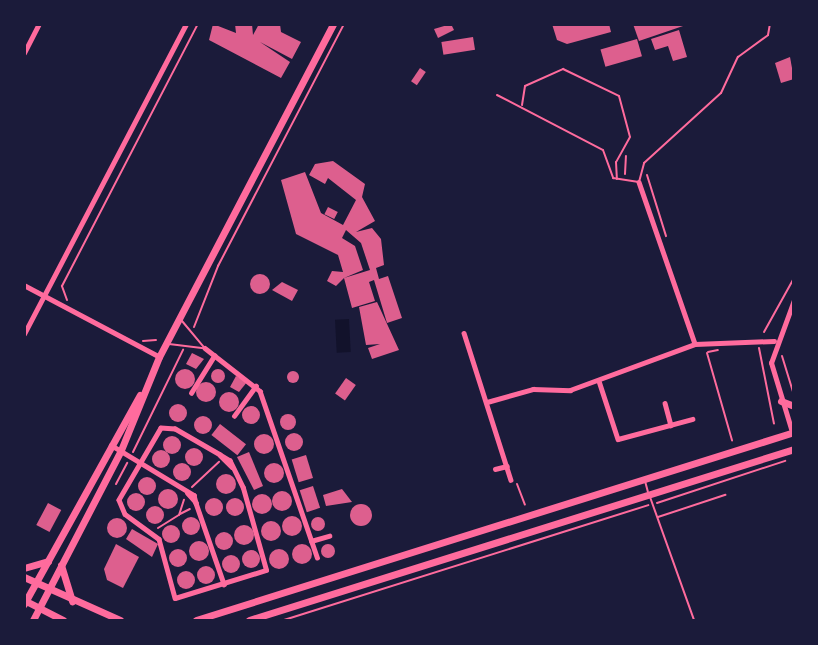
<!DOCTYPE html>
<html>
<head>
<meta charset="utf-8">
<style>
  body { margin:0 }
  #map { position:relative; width:818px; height:645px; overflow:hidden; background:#1b1b3a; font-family:Literata,serif }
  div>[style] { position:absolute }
  .water>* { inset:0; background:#12122b; transform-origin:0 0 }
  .building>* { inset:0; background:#dd5f8e; transform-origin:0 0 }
  .round { border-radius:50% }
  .path>* { height:2px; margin:-1px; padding:0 1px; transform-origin:1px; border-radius:1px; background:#ff6b9d }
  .service>* { height:2px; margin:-1px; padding:0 1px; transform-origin:1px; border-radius:1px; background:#ff6b9d }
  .minor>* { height:4.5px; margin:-2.25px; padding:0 2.25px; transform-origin:2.25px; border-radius:2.25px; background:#ff6b9d }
  .primary>* { height:7px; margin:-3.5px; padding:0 3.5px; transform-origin:3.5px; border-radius:3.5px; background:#ff6b9d }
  span { translate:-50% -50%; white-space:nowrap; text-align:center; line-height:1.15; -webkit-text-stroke:7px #1b1b3a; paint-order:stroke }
  .frame { position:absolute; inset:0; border:26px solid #1b1b3a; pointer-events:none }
</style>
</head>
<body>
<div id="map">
  <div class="water">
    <div style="left:349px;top:319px;width:33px;height:14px;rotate:87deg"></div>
  </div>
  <div class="building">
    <div style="clip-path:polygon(213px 24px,236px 33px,235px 24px,252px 24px,253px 35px,259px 24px,280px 24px,281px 32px,301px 42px,292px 59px,260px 42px,290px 62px,281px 78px,209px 40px)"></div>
    <div style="clip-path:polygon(451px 24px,454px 30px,438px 38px,434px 29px)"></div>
    <div style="clip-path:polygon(552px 24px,609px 24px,611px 32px,567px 44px,557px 40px)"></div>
    <div style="clip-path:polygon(633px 24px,686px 24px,686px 25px,639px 41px)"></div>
    <div style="clip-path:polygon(679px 30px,687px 57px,673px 61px,668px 46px,655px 50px,651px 39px)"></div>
    <div style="left:473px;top:37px;width:13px;height:32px;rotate:81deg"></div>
    <div style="left:637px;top:39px;width:18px;height:38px;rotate:74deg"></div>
    <div style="clip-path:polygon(790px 57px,794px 79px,781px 83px,775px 63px)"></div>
    <div style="left:420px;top:68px;width:7px;height:16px;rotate:34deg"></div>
    <div style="clip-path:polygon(evenodd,333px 161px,365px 184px,362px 197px,375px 221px,356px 232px,372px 228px,381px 239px,384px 265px,376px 268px,379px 279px,388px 276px,402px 318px,387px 323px,374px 280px,369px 282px,375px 301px,352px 308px,344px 278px,336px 286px,327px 281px,332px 271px,343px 272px,338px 255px,296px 234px,281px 180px,305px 172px,321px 213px,343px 225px,356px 200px,328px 178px,325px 184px,309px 175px,315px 164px,333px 161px,346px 230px,361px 243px,370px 270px,344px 278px,363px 270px,355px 246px,342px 238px,346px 230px)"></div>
    <div style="left:328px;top:207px;width:11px;height:8px;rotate:27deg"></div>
    <div class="round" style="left:250px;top:274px;width:20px;height:20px"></div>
    <div style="clip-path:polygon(282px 282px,298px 290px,292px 301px,272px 290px)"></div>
    <div style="clip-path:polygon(377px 302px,399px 350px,372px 359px,368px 348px,380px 344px,366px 345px,359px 307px)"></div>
    <div style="clip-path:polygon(192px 353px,204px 359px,196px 369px,186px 364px)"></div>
    <div class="round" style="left:211px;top:369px;width:14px;height:14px"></div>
    <div class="round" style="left:175px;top:369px;width:20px;height:20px"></div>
    <div class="round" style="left:287px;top:371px;width:12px;height:12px"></div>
    <div style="clip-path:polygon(236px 376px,247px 382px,239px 392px,230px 387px)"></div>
    <div style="left:346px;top:378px;width:12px;height:19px;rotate:35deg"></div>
    <div class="round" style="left:196px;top:382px;width:20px;height:20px"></div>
    <div class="round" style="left:219px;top:392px;width:20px;height:20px"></div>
    <div class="round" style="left:169px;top:404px;width:18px;height:18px"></div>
    <div class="round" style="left:242px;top:406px;width:18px;height:18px"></div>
    <div class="round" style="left:280px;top:414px;width:16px;height:16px"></div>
    <div class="round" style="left:194px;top:416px;width:18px;height:18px"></div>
    <div style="left:220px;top:424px;width:33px;height:14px;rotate:38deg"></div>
    <div class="round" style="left:285px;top:433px;width:18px;height:18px"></div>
    <div class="round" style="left:254px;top:434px;width:20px;height:20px"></div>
    <div class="round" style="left:163px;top:436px;width:18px;height:18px"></div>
    <div class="round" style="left:185px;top:448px;width:18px;height:18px"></div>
    <div class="round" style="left:152px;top:450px;width:18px;height:18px"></div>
    <div style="clip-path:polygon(249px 452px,263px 486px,254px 490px,237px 457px)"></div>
    <div style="left:306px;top:455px;width:24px;height:15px;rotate:73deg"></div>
    <div class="round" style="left:173px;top:463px;width:18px;height:18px"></div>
    <div class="round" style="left:264px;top:463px;width:20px;height:20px"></div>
    <div class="round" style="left:216px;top:474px;width:20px;height:20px"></div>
    <div class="round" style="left:138px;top:477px;width:18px;height:18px"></div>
    <div style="left:313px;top:486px;width:23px;height:14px;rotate:72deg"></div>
    <div style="clip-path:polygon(342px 489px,352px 502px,326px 506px,323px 495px)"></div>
    <div class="round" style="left:158px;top:489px;width:20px;height:20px"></div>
    <div class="round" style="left:272px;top:491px;width:20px;height:20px"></div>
    <div class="round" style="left:127px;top:493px;width:18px;height:18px"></div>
    <div class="round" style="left:252px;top:494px;width:20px;height:20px"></div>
    <div class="round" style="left:205px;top:498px;width:18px;height:18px"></div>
    <div class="round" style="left:226px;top:498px;width:18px;height:18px"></div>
    <div style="left:48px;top:503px;width:15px;height:25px;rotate:28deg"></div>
    <div class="round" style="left:350px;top:504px;width:22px;height:22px"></div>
    <div class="round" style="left:146px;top:506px;width:18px;height:18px"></div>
    <div class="round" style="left:282px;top:516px;width:20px;height:20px"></div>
    <div class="round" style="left:311px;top:517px;width:14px;height:14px"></div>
    <div class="round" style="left:182px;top:517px;width:18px;height:18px"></div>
    <div class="round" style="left:107px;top:518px;width:20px;height:20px"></div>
    <div class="round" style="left:261px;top:521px;width:20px;height:20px"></div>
    <div class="round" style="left:162px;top:525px;width:18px;height:18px"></div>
    <div class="round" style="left:234px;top:525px;width:20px;height:20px"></div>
    <div style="clip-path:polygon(132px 529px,158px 544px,152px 557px,126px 539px)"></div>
    <div class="round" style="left:215px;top:532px;width:18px;height:18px"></div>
    <div class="round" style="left:189px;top:541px;width:20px;height:20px"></div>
    <div class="round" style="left:321px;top:544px;width:14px;height:14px"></div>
    <div style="clip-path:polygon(116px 544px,139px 557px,123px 588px,107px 580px,104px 569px)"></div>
    <div class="round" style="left:292px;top:544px;width:20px;height:20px"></div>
    <div class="round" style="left:169px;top:549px;width:18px;height:18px"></div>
    <div class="round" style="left:269px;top:549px;width:20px;height:20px"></div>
    <div class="round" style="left:242px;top:550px;width:18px;height:18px"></div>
    <div class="round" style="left:222px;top:555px;width:18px;height:18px"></div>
    <div class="round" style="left:197px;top:566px;width:18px;height:18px"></div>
    <div class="round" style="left:177px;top:571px;width:18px;height:18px"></div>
  </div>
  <div class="path">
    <div style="left:625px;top:174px;width:18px;rotate:-87deg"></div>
    <div style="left:647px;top:175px;width:64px;rotate:72.7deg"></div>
    <div style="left:67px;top:300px;width:15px;rotate:-110deg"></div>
    <div style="left:62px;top:286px;width:295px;rotate:-62.6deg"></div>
    <div style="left:194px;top:327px;width:66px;rotate:-68.5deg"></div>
    <div style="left:218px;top:266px;width:273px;rotate:-62.5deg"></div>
    <div style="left:764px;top:332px;width:62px;rotate:-60.9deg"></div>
    <div style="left:143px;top:341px;width:13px;rotate:-4deg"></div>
    <div style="left:759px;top:348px;width:77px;rotate:78.8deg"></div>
    <div style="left:708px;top:352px;width:10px;rotate:-11deg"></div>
    <div style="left:707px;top:353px;width:91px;rotate:74deg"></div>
    <div style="left:782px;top:356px;width:41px;rotate:72.9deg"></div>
    <div style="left:133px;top:452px;width:114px;rotate:-63.9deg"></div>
    <div style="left:116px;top:484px;width:24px;rotate:-62deg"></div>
    <div style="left:517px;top:484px;width:22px;rotate:69deg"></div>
    <div style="left:192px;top:487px;width:37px;rotate:-43deg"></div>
    <div style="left:657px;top:503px;width:135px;rotate:-18.2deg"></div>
    <div style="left:180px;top:514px;width:11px;rotate:-27deg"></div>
    <div style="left:158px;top:528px;width:25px;rotate:-32deg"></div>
    <div style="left:179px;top:515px;width:16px;rotate:-72deg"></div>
    <div style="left:284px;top:620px;width:382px;rotate:-17.5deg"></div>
  </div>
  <div class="service">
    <div style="left:497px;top:95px;width:119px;rotate:27.4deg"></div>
    <div style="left:603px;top:150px;width:30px;rotate:70deg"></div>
    <div style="left:613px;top:178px;width:26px;rotate:9deg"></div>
    <div style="left:639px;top:182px;width:20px;rotate:-75deg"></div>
    <div style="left:644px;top:163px;width:104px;rotate:-42.3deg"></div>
    <div style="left:721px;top:93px;width:40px;rotate:-65deg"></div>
    <div style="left:738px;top:57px;width:37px;rotate:-36deg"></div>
    <div style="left:768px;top:35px;width:11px;rotate:-80deg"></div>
    <div style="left:522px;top:105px;width:19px;rotate:-81deg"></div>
    <div style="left:525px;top:86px;width:42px;rotate:-24.1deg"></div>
    <div style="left:563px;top:69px;width:62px;rotate:25.7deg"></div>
    <div style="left:619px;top:96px;width:42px;rotate:75deg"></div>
    <div style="left:630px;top:137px;width:29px;rotate:119deg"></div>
    <div style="left:616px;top:162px;width:17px;rotate:87deg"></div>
    <div style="left:182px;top:321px;width:35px;rotate:50deg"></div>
    <div style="left:169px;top:344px;width:35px;rotate:7deg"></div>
    <div style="left:645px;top:481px;width:11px;rotate:75deg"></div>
    <div style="left:650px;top:497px;width:131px;rotate:70.3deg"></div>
    <div style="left:658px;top:517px;width:71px;rotate:-18.2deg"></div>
  </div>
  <div class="minor">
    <div style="left:24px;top:53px;width:33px;rotate:-63deg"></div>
    <div style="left:639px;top:182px;width:171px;rotate:70.9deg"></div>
    <div style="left:24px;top:285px;width:152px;rotate:27.9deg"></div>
    <div style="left:464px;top:333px;width:154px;rotate:72.3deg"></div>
    <div style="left:24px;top:334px;width:350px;rotate:-62.4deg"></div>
    <div style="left:205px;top:348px;width:70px;rotate:38deg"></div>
    <div style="left:260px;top:391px;width:176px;rotate:71deg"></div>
    <div style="left:599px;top:381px;width:61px;rotate:71.9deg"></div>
    <div style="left:618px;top:439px;width:77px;rotate:-15.1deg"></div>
    <div style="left:191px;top:393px;width:44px;rotate:-58.1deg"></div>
    <div style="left:487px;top:402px;width:48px;rotate:-15.8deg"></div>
    <div style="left:533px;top:389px;width:37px;rotate:2deg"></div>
    <div style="left:570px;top:390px;width:133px;rotate:-20.2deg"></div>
    <div style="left:695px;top:344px;width:79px;rotate:-2.2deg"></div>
    <div style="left:665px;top:403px;width:23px;rotate:75deg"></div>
    <div style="left:234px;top:416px;width:37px;rotate:-54deg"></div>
    <div style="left:792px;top:432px;width:72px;rotate:-106.9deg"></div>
    <div style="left:771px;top:363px;width:67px;rotate:-69.9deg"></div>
    <div style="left:111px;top:445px;width:97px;rotate:31.1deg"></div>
    <div style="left:194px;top:495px;width:8px;rotate:76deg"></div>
    <div style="left:196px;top:503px;width:13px;rotate:-132deg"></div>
    <div style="left:220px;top:455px;width:52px;rotate:-150deg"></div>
    <div style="left:175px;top:429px;width:14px;rotate:-176deg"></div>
    <div style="left:161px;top:428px;width:83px;rotate:120.3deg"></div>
    <div style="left:119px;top:500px;width:15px;rotate:67deg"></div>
    <div style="left:125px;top:514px;width:42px;rotate:36.3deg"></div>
    <div style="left:159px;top:539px;width:61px;rotate:74.8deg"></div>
    <div style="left:175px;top:598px;width:95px;rotate:-17.1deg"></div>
    <div style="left:266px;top:570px;width:85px;rotate:-105.7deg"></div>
    <div style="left:243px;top:488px;width:30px;rotate:-116deg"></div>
    <div style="left:230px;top:461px;width:12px;rotate:-149deg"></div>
    <div style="left:220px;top:455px;width:17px;rotate:45deg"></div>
    <div style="left:495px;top:469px;width:12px;rotate:-14deg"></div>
    <div style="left:196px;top:503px;width:86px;rotate:70.9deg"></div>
    <div style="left:311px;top:541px;width:19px;rotate:-16deg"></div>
  </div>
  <div class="primary">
    <div style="left:781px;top:401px;width:14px;rotate:21deg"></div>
    <div style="left:61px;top:565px;width:38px;rotate:73deg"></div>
    <div style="left:24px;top:568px;width:25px;rotate:-16deg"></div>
    <div style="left:24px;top:577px;width:105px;rotate:24.1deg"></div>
    <div style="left:24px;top:600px;width:44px;rotate:27.1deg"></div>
    <div style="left:24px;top:604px;width:239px;rotate:-61deg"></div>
    <div style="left:33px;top:620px;width:191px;rotate:-62.6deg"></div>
    <div style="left:121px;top:450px;width:100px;rotate:-67.8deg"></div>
    <div style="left:159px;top:357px;width:376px;rotate:-62.4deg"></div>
    <div style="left:196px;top:620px;width:627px;rotate:-17.45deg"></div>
    <div style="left:249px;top:620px;width:571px;rotate:-17.42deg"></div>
  </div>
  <div class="frame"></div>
</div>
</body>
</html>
